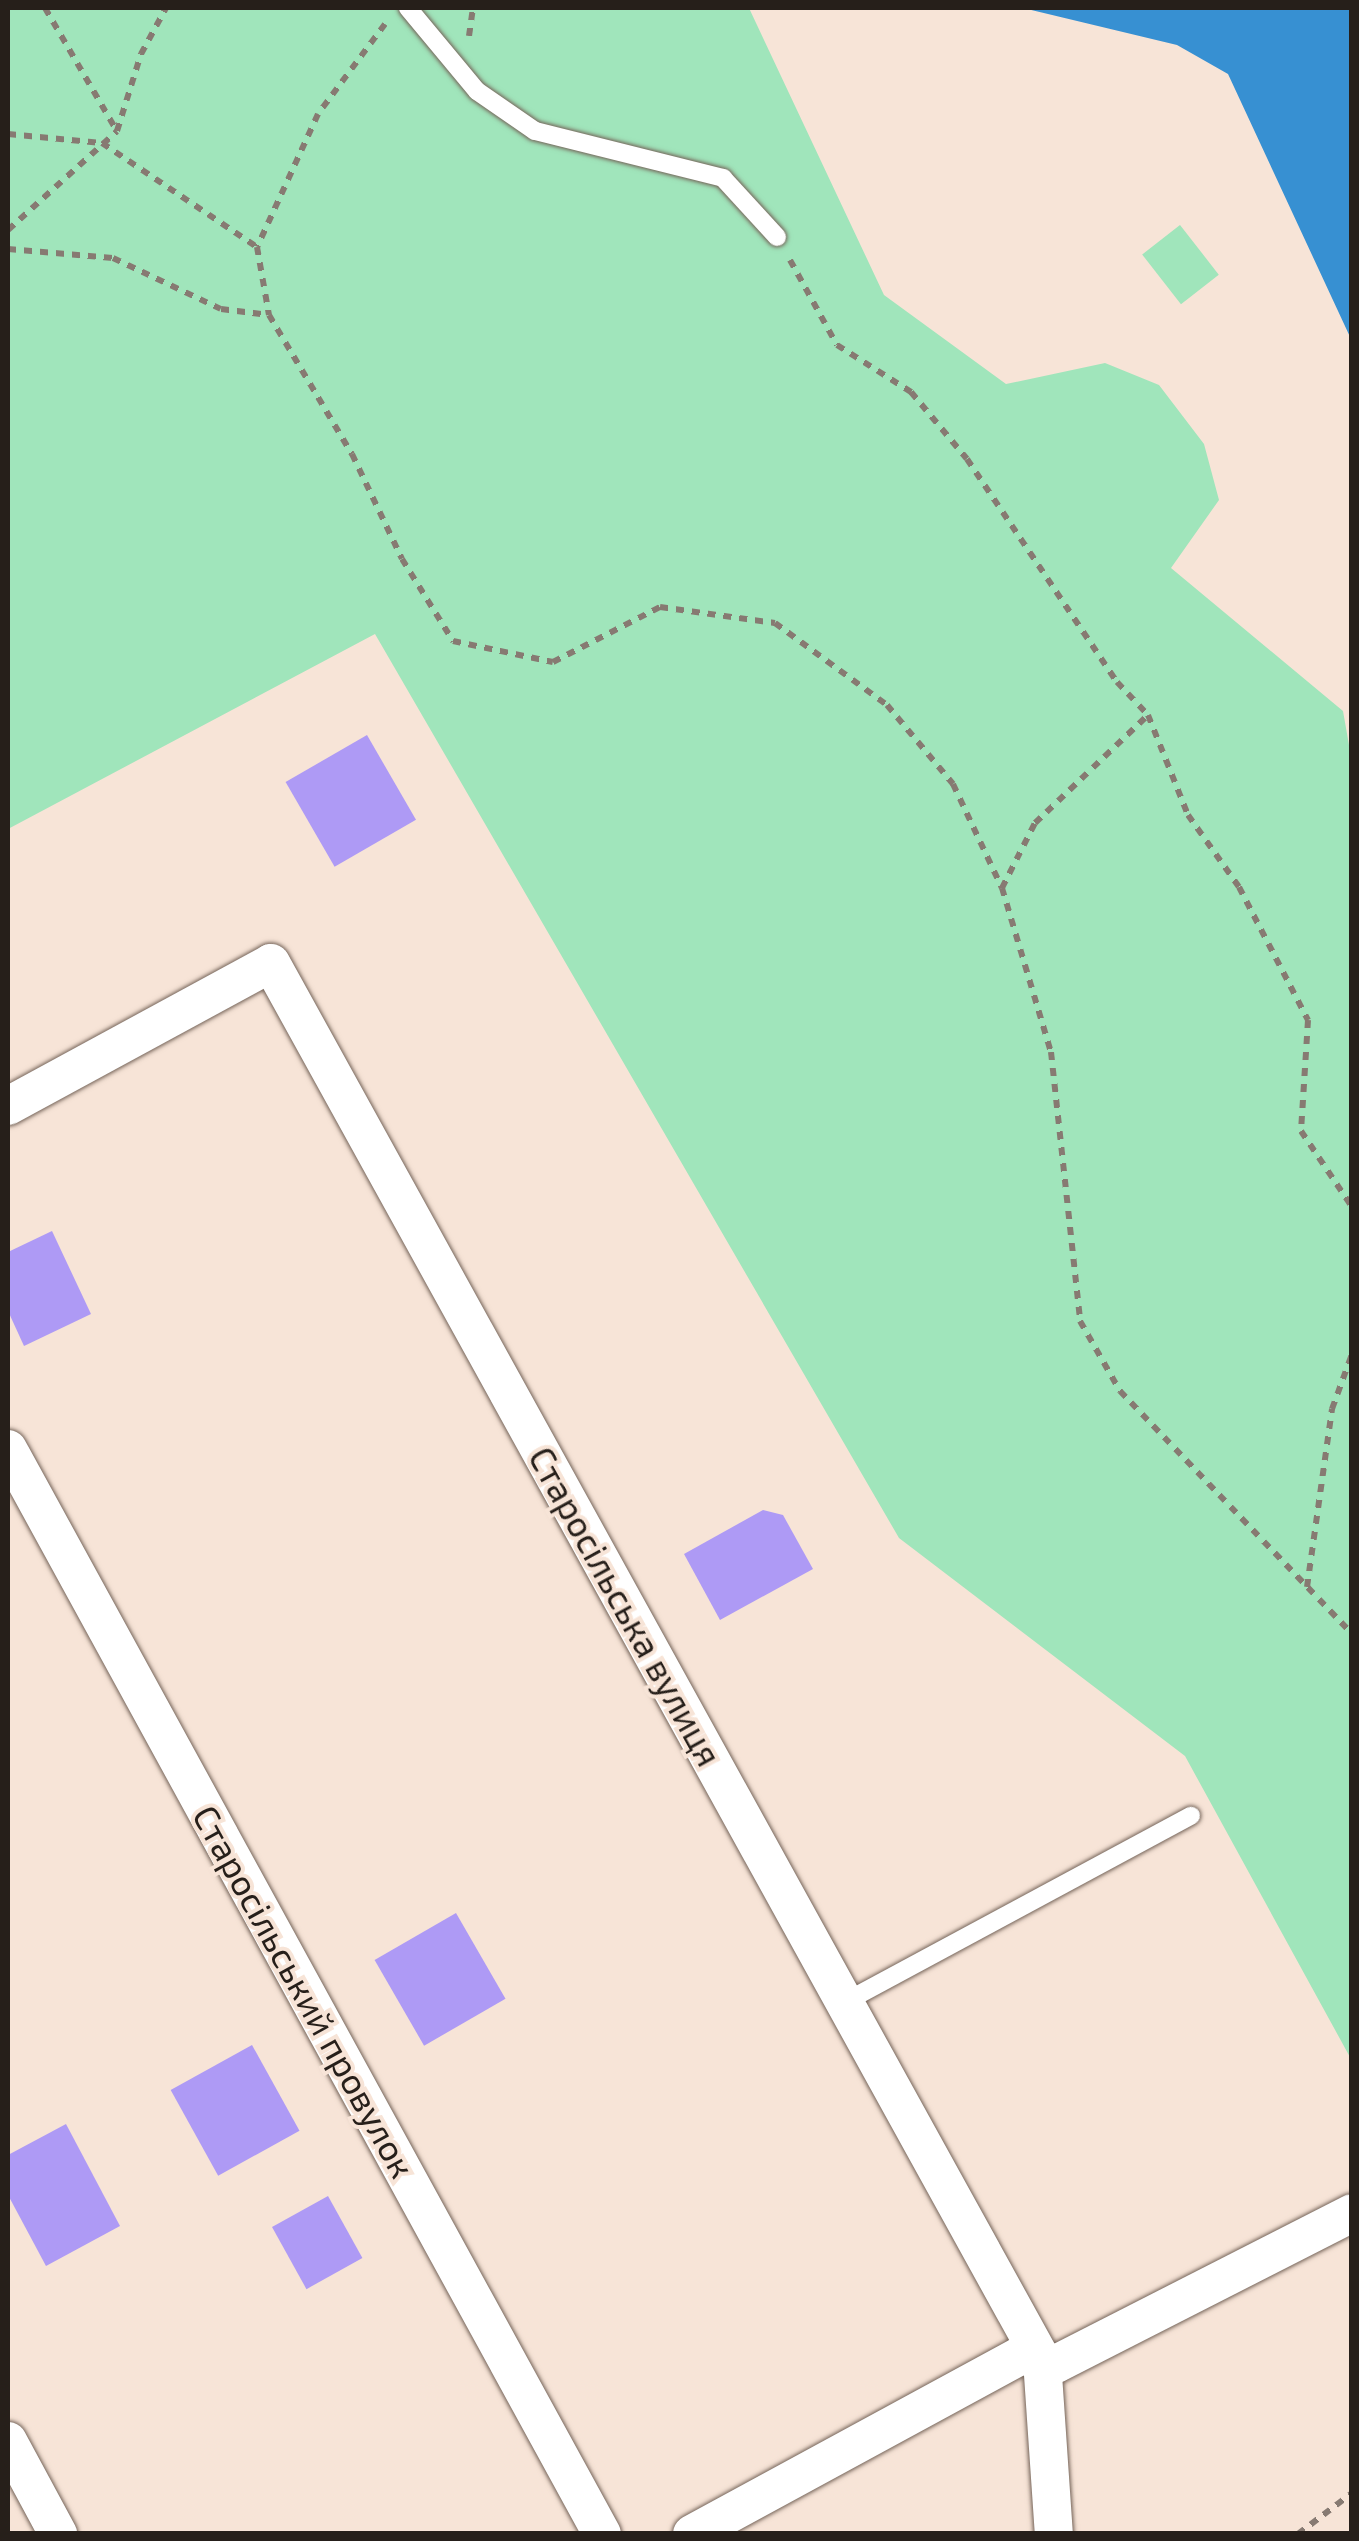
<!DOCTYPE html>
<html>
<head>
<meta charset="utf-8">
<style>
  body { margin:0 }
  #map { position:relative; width:1359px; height:2541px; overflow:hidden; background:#f7e4d7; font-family:"Exo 2",sans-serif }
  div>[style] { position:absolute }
  .green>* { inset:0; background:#a0e5bb; transform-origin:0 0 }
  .water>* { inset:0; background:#3790d2 }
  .building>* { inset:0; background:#ae9af5; transform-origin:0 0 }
  .path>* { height:6px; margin-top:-3px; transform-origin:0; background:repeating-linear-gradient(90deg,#877a72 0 8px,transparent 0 16px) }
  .roads { filter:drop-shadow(0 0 2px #756459) drop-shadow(0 0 2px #756459) }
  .lane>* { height:18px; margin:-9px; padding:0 9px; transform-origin:9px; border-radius:9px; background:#fff }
  .street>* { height:38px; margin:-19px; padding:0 19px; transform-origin:19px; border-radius:19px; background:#fff }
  span { translate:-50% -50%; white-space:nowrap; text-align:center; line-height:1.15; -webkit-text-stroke:8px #f7e4d7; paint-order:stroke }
  .street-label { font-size:35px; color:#261f1a }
  .frame { position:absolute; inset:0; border:10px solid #261f1a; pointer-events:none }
</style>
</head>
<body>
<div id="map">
  <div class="green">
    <div style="clip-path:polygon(8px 8px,749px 8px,884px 295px,1006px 384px,1105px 363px,1159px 385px,1204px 444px,1219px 500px,1171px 568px,1343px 711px,1352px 762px,1351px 2059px,1185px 1756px,899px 1538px,375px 634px,8px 829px)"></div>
    <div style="left:1180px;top:225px;width:63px;height:48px;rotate:52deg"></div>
  </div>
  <div class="water">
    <div style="clip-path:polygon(1023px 8px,1351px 8px,1351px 339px,1228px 74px,1177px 45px)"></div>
  </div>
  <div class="building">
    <div style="left:367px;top:735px;width:98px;height:94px;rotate:60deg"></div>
    <div style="clip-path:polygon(52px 1231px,91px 1314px,24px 1346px,8px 1311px,8px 1252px)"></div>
    <div style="clip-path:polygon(763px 1510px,783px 1515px,813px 1569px,720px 1620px,684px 1554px)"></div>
    <div style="left:456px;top:1913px;width:99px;height:94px;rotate:60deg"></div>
    <div style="left:252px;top:2045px;width:98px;height:93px;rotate:61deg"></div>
    <div style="clip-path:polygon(66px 2124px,120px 2226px,46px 2266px,8px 2195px,8px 2155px)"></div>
    <div style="left:328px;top:2196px;width:71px;height:64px;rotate:61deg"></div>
  </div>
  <div class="path">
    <div style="left:45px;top:8px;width:143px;rotate:59.7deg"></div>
    <div style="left:385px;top:24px;width:112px;rotate:126.7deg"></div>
    <div style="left:318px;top:114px;width:146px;rotate:114.6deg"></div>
    <div style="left:257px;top:247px;width:69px;rotate:80deg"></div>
    <div style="left:269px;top:315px;width:162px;rotate:59.2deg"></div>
    <div style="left:352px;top:454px;width:116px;rotate:64.5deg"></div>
    <div style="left:402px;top:559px;width:97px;rotate:58.1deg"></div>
    <div style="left:453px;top:641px;width:102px;rotate:11.9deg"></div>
    <div style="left:553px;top:662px;width:120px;rotate:-27.2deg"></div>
    <div style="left:660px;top:607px;width:116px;rotate:7.9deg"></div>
    <div style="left:775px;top:623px;width:139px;rotate:36.2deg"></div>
    <div style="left:887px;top:705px;width:103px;rotate:50.1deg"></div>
    <div style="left:953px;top:784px;width:115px;rotate:64.8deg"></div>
    <div style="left:1002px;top:888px;width:171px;rotate:73.4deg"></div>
    <div style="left:1051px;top:1052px;width:271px;rotate:83.8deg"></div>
    <div style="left:1080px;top:1321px;width:81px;rotate:60.3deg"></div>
    <div style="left:1120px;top:1391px;width:336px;rotate:46.3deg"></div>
    <div style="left:469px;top:36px;width:28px;rotate:-82deg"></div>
    <div style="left:8px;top:134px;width:94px;rotate:5.5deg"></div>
    <div style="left:102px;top:143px;width:187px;rotate:33.9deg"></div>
    <div style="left:8px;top:230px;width:147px;rotate:-42.2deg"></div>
    <div style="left:117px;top:131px;width:81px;rotate:-72.7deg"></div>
    <div style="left:141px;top:54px;width:52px;rotate:-61.5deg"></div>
    <div style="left:8px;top:249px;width:105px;rotate:4.9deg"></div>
    <div style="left:113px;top:258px;width:119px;rotate:25.3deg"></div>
    <div style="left:221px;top:309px;width:48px;rotate:7.1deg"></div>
    <div style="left:790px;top:260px;width:97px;rotate:61.1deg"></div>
    <div style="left:837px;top:345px;width:88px;rotate:32.4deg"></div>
    <div style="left:911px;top:392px;width:87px;rotate:50.1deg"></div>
    <div style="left:967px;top:459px;width:269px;rotate:56.1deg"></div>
    <div style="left:1117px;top:682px;width:45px;rotate:46.8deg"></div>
    <div style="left:1148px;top:715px;width:108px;rotate:68.2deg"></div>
    <div style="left:1188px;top:815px;width:88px;rotate:54.7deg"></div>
    <div style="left:1239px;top:887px;width:150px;rotate:62.6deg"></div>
    <div style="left:1308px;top:1020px;width:111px;rotate:93.6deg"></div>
    <div style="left:1301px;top:1131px;width:92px;rotate:56.1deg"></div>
    <div style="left:1002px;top:888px;width:73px;rotate:-63.1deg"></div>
    <div style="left:1035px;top:823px;width:156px;rotate:-43.7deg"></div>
    <div style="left:1307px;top:1587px;width:180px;rotate:-82deg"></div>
    <div style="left:1332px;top:1409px;width:59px;rotate:-70deg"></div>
    <div style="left:1298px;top:2534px;width:68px;rotate:-37.2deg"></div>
  </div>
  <div class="roads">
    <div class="lane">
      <div style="left:408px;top:8px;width:108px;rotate:50.3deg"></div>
      <div style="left:477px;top:91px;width:70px;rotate:34.6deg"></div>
      <div style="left:535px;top:131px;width:194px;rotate:14deg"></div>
      <div style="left:723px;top:178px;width:80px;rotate:47.5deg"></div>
      <div style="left:845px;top:2002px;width:393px;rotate:-28.3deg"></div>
    </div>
    <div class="street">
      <div style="left:8px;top:1106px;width:299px;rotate:-28.5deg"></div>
      <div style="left:271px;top:963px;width:1596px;rotate:61.11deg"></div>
      <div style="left:1042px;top:2360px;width:174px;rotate:86.1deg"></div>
      <div style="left:8px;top:1449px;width:1237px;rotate:61.3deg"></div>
      <div style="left:8px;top:2441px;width:106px;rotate:61.7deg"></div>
      <div style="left:692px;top:2534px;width:375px;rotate:-28.5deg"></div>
      <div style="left:1021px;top:2355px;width:36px;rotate:14deg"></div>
      <div style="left:1056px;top:2364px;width:332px;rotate:-27deg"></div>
    </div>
  </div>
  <div class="street-label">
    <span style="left:626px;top:1606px;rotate:61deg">Старосільська вулиця</span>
    <span style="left:305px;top:1991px;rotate:61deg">Старосільський провулок</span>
  </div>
  <div class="frame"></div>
</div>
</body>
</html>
